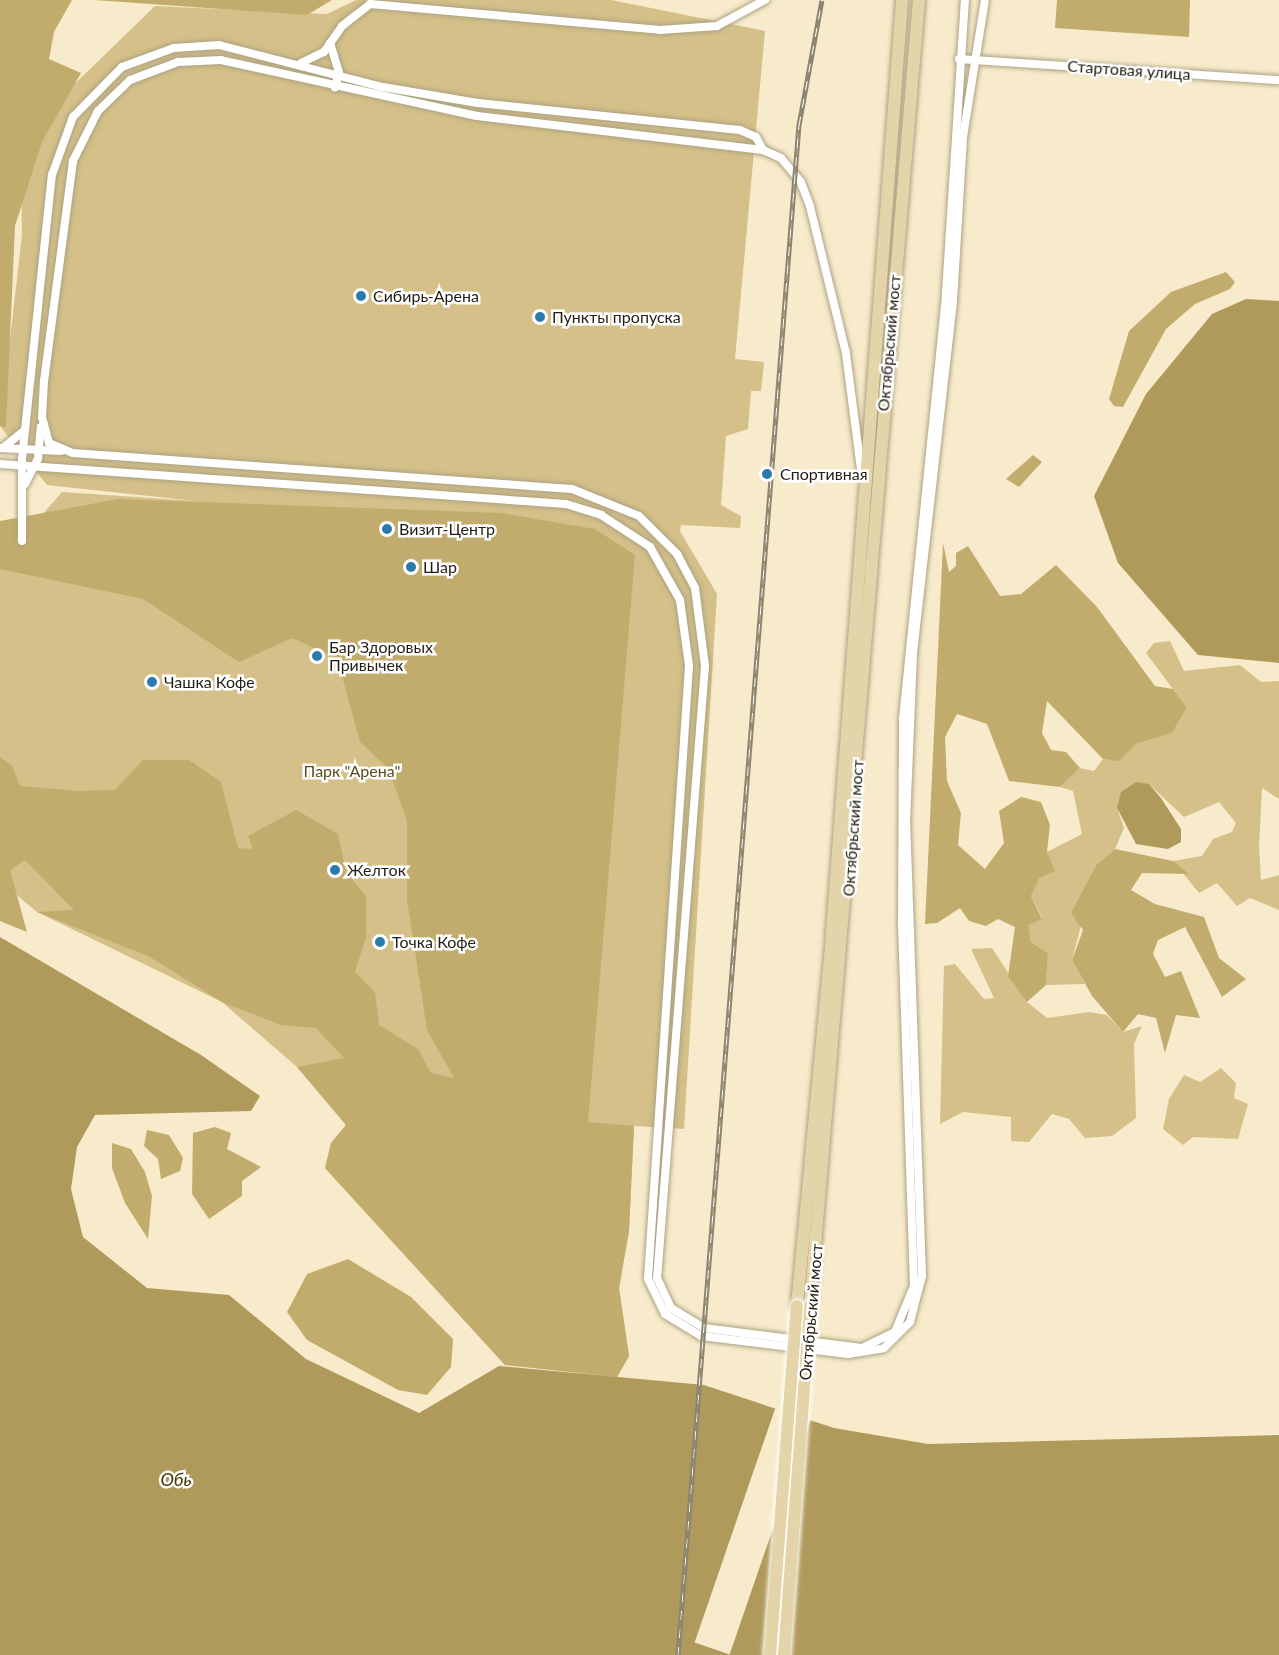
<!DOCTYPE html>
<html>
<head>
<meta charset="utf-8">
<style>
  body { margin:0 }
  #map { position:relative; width:1279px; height:1655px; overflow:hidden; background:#f7ebcb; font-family:Lato,sans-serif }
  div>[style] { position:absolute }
  .green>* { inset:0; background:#d4c088 }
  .forest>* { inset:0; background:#c2ac6d }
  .water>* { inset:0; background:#b09a5b }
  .pier>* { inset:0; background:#f7ebcb; transform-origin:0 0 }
  .roads { filter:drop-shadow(0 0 2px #ada283) drop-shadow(0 0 2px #ada283) }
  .street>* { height:8px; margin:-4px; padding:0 4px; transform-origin:4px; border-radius:4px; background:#fff }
  .primary>* { height:12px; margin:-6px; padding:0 6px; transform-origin:6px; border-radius:6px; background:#e3d4a9 }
  .rail>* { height:5px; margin-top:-2.5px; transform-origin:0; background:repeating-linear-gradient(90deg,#fff 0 9px,#8d856f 0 18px); box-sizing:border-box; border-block:2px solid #8d856f }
  .bridges { filter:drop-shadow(0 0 2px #fff) drop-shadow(0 0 2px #fff) }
  .primary-bridge>* { height:12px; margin:-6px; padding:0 6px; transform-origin:6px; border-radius:6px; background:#e3d4a9 }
  .dots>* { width:16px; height:16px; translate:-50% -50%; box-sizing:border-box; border:3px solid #fff; border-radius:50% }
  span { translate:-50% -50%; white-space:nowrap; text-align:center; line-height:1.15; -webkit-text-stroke:5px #fff; paint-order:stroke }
  .street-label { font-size:16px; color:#221e12 }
  .poi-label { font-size:16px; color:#221e12 }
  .left { translate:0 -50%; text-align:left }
  .park-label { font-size:16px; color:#5c4c1b }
  .water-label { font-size:18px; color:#453600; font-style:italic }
</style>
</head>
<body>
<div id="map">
  <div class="green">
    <div style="clip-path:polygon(356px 0,611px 0,765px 31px,735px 359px,764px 362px,761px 391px,751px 391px,748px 429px,726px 436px,721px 505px,741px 516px,740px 528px,681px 525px,680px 531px,717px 594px,684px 1129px,634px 1126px,629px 1231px,619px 1288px,629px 1356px,617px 1377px,505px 1365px,325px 1168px,331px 1143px,346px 1125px,297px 1067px,222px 1002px,37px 912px,0 881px,0 563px,62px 492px,196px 501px,47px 485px,0 426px,22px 235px,20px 137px,155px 6px,327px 14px)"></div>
    <div style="clip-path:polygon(1170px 641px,1184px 671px,1240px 665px,1261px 682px,1279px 681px,1279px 799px,1262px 788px,1259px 846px,1261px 880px,1279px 875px,1279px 910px,1250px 898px,1237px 906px,1217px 883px,1199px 893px,1173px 861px,1202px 856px,1213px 839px,1232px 832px,1236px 823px,1219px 802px,1184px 817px,1149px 784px,1117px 808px,1124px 828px,1115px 849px,1097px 864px,1072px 960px,1085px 984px,1046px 985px,1048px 953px,1031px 942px,1027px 924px,1042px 918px,1031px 896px,1047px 852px,1082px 834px,1073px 791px,1060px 787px,1080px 768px,1094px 771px,1103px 759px,1119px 760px,1136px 744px,1172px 733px,1187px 708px,1146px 653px,1154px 643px)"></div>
    <div style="clip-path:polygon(992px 948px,1027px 1002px,1047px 1018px,1089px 1012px,1107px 1015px,1123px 1032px,1142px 1026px,1134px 1044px,1136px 1118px,1112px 1136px,1085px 1138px,1069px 1119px,1052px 1114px,1029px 1142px,1011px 1141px,1011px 1117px,963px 1112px,940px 1124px,944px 966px,955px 964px,984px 999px,994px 998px,971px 949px)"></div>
    <div style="clip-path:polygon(1221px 1068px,1236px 1083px,1234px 1098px,1248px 1104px,1238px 1139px,1193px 1137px,1183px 1145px,1163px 1129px,1169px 1099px,1184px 1075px,1200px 1082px)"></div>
  </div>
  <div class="forest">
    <div style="clip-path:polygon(0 0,72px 0,54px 32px,49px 59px,81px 73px,42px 142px,15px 226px,6px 427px,0 426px)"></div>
    <div style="clip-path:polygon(94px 0,332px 0,307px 15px)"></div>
    <div style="clip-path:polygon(1057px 0,1190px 0,1189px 37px,1055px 28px)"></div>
    <div style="clip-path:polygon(1226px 272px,1235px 282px,1230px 289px,1195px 304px,1166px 329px,1123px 407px,1114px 406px,1109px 399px,1129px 331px,1171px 292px)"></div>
    <div style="clip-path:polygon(1033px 455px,1042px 462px,1019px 487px,1006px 479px)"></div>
    <div style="clip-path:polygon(118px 499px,501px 513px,595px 529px,635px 555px,588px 1122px,634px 1126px,629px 1231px,619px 1288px,629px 1356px,617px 1377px,505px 1365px,325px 1168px,331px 1143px,346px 1125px,297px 1067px,344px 1058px,316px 1028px,281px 1025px,222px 1002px,150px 957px,37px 912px,74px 910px,25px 860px,10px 870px,27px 932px,0 921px,0 757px,12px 766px,20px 786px,78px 791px,115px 790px,143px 760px,189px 760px,221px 782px,238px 848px,253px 849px,248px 836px,296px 810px,338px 834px,346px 872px,366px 896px,366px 937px,355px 972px,375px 992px,379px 1025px,418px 1049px,431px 1073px,454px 1078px,427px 1030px,407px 899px,407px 820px,388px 768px,360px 742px,337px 658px,292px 638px,239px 662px,143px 599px,0 569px,0 521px)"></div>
    <div style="clip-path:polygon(943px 543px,949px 572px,956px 566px,956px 553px,968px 546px,1000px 596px,1021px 594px,1056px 565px,1097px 607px,1155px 686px,1173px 689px,1187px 708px,1172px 733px,1136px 744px,1119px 761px,1103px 759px,1047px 701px,1042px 733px,1051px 750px,1066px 752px,1080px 768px,1060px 787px,1009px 781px,987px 724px,957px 714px,945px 737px,947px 781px,961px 813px,958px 845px,985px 869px,1004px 843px,999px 811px,1021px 797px,1041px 802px,1050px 825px,1047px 852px,1055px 871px,1039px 878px,1031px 896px,1042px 919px,1028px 925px,1031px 942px,1048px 953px,1046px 985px,1027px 1002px,1008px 976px,1015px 927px,998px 919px,986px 926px,969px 921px,960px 908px,937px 923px,925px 924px)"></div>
    <div style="clip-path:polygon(1115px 849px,1173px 861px,1189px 874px,1142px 873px,1131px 890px,1155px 904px,1204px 917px,1219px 958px,1246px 979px,1222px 997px,1185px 927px,1158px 940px,1153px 954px,1165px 977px,1181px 971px,1200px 1018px,1176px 1015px,1165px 1053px,1156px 1018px,1138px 1014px,1123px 1032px,1092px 996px,1072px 960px,1083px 930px,1071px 913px,1097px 864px)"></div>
    <div style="clip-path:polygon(215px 1127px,231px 1133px,227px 1149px,261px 1167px,242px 1181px,242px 1196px,209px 1219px,192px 1194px,193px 1133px)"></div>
    <div style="clip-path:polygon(147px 1130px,169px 1135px,183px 1158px,180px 1171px,161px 1179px,158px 1159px,144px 1146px)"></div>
    <div style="clip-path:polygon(112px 1143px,131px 1149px,145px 1172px,152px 1196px,148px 1239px,125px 1203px,112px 1168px)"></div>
    <div style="clip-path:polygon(348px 1259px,411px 1297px,453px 1339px,451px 1367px,427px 1395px,398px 1390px,307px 1340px,287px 1312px,307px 1274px)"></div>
  </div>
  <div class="water">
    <div style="clip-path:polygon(1246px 299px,1279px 301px,1279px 663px,1198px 655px,1118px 563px,1094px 496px,1146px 394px,1212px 314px)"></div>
    <div style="clip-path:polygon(1136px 782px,1149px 784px,1161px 798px,1181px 829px,1181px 842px,1168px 849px,1136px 844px,1117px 808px,1121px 792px)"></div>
    <div style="clip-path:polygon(0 937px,201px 1055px,260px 1096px,251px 1111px,95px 1115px,77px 1147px,71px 1189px,83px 1237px,147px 1288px,229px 1295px,306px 1359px,419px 1413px,499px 1366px,704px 1385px,834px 1428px,928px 1444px,1279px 1435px,1279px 1655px,0 1655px)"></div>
  </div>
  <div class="pier">
    <div style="left:776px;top:1406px;width:37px;height:250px;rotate:19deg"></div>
  </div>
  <div class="roads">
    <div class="street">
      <div style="left:330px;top:43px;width:31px;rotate:73deg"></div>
      <div style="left:339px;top:73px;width:15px;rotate:106deg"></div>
      <div style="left:959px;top:59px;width:321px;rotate:3.8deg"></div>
      <div style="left:301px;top:63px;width:25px;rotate:-26deg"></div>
      <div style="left:324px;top:52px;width:32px;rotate:-55deg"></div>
      <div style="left:342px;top:26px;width:36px;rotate:-38deg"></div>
      <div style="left:370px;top:4px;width:291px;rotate:5.1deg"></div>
      <div style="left:660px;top:30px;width:57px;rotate:-4deg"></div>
      <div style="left:717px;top:26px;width:55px;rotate:-28.4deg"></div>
      <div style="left:4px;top:447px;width:26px;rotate:-39deg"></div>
      <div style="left:0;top:448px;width:61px;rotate:2.8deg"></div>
      <div style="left:0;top:464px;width:567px;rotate:4.04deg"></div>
      <div style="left:566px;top:504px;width:37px;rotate:17deg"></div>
      <div style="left:601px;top:515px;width:59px;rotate:33.1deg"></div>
      <div style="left:650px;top:547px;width:61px;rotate:60.5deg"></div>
      <div style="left:680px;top:600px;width:67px;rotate:82.2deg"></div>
      <div style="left:689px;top:666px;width:614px;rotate:93.83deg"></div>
      <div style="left:648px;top:1279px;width:39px;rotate:64deg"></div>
      <div style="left:665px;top:1314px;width:42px;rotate:31.4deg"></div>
      <div style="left:701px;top:1336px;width:148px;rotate:7deg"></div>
      <div style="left:848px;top:1354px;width:36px;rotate:-9deg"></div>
      <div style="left:884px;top:1348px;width:37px;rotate:-45deg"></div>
      <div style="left:910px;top:1322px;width:48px;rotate:-75.4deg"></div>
      <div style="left:922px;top:1276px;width:454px;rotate:-92deg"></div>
      <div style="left:906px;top:822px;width:169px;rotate:-87.6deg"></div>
      <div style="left:913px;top:653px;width:354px;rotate:-83.5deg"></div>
      <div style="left:953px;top:301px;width:164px;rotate:-86.5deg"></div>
      <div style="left:963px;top:137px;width:139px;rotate:-80.9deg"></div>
      <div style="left:862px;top:477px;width:125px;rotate:-97.4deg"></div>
      <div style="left:846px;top:353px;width:151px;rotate:-103.8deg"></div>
      <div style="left:810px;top:206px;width:26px;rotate:-111deg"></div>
      <div style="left:801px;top:182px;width:31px;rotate:-130deg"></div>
      <div style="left:781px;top:158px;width:20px;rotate:-156deg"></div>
      <div style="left:763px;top:150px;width:288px;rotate:-173.2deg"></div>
      <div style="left:477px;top:116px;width:262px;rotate:-167.7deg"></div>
      <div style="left:221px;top:60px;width:43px;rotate:177.3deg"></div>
      <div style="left:178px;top:62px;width:51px;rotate:159.4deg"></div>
      <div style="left:130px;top:80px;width:45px;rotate:135.9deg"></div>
      <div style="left:98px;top:111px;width:56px;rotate:116.6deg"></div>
      <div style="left:73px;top:161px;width:221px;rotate:97.5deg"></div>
      <div style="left:44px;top:380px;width:37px;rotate:93deg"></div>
      <div style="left:42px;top:417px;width:27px;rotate:75deg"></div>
      <div style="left:49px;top:443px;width:26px;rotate:23deg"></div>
      <div style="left:73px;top:453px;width:500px;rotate:4.13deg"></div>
      <div style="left:572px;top:489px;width:72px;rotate:21.9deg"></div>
      <div style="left:639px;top:516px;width:54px;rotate:45deg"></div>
      <div style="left:677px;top:554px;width:38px;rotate:62deg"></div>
      <div style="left:695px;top:588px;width:79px;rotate:82.7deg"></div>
      <div style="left:705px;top:666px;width:614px;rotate:94.48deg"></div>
      <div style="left:657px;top:1278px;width:33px;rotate:65deg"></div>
      <div style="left:671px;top:1308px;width:39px;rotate:31deg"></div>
      <div style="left:704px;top:1328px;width:159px;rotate:7.2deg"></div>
      <div style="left:862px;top:1348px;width:37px;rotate:-26deg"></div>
      <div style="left:895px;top:1332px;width:50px;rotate:-67.6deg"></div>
      <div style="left:914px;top:1286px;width:366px;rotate:-91.9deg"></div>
      <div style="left:902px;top:920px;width:201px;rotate:-89.7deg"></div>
      <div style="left:903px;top:719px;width:413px;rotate:-84.2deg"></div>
      <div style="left:945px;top:308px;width:309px;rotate:-86.3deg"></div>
      <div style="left:25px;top:484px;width:28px;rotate:-63deg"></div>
      <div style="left:38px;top:459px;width:32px;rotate:-85deg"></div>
      <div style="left:22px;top:541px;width:82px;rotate:-90deg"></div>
      <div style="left:22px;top:459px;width:286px;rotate:-84deg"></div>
      <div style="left:52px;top:175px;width:62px;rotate:-70.1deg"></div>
      <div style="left:73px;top:117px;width:70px;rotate:-45.6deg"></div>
      <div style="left:122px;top:67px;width:55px;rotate:-20.1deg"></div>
      <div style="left:174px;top:48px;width:45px;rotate:-3.8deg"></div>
      <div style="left:219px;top:45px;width:169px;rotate:14.4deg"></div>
      <div style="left:383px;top:87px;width:96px;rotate:9.6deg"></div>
      <div style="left:478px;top:103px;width:263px;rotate:5.9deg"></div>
      <div style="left:740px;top:130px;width:17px;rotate:24deg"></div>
      <div style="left:756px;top:137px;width:15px;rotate:62deg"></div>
    </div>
    <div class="primary">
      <div style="left:797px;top:1306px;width:363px;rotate:-84.6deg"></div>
      <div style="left:831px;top:945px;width:948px;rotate:-85.7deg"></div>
      <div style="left:810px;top:1306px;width:1311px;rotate:-85.23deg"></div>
    </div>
  </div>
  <div class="rail">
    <div style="left:678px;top:1655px;width:1535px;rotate:-85.48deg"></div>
    <div style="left:799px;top:125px;width:127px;rotate:-79.6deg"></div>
  </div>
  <div class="bridges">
    <div class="primary-bridge">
      <div style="left:770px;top:1655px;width:350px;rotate:-85.6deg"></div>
      <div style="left:784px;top:1655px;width:350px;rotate:-85.7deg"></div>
    </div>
  </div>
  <div class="dots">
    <div style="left:361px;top:296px;background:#2c7aac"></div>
    <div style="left:540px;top:317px;background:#2c7aac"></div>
    <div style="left:767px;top:474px;background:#2c7aac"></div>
    <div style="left:387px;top:529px;background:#2c7aac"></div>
    <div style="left:411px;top:567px;background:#2c7aac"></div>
    <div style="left:317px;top:656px;background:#2c7aac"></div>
    <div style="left:152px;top:682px;background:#2c7aac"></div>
    <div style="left:335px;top:870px;background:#2c7aac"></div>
    <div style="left:380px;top:942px;background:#2c7aac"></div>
  </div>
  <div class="street-label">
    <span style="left:1129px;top:70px;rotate:4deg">Стартовая улица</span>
    <span style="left:889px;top:343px;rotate:-85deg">Октябрьский мост</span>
    <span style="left:853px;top:828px;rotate:-86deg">Октябрьский мост</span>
    <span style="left:811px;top:1312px;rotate:-85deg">Октябрьский мост</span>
  </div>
  <div class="poi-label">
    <span class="left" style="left:373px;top:296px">Сибирь-Арена</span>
    <span class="left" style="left:552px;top:317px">Пункты пропуска</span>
    <span class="left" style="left:780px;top:474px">Спортивная</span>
    <span class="left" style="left:399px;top:529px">Визит-Центр</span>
    <span class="left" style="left:423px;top:567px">Шар</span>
    <span class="left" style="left:329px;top:656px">Бар Здоровых<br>Привычек</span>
    <span class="left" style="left:164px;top:682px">Чашка Кофе</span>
    <span class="left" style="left:347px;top:870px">Желток</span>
    <span class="left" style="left:392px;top:942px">Точка Кофе</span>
  </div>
  <div class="park-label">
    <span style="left:352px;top:771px">Парк "Арена"</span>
  </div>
  <div class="water-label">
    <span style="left:176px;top:1479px">Обь</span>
  </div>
</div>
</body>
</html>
